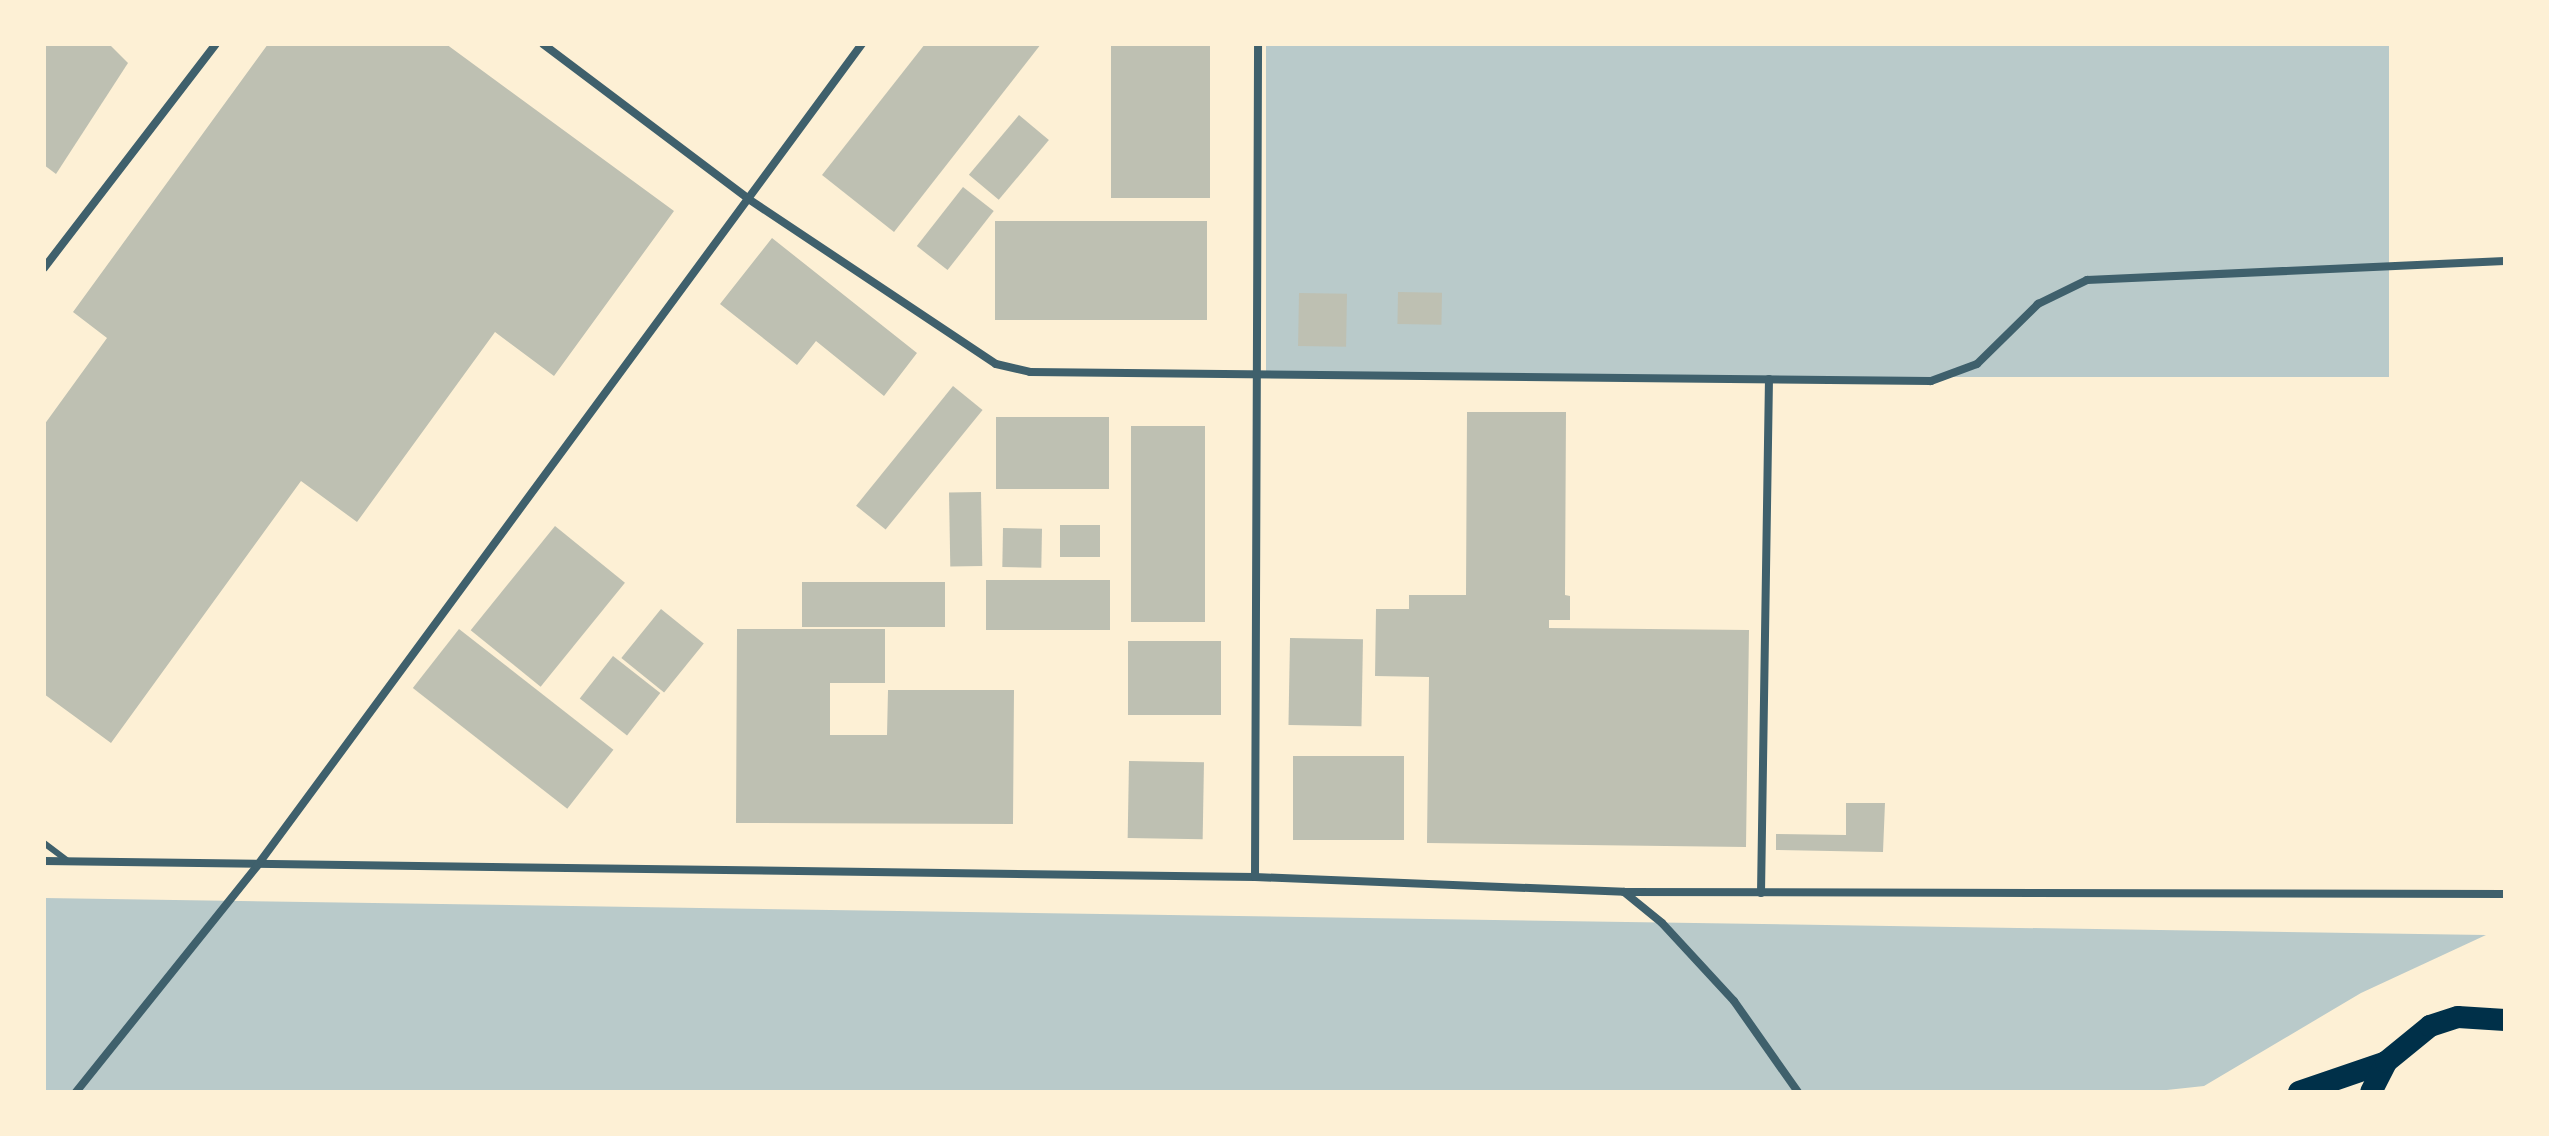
<!DOCTYPE html>
<html>
<head>
<meta charset="utf-8">
<style>
  body { margin:0 }
  #map { position:relative; width:2549px; height:1136px; overflow:hidden; background:#fdf0d5; font-family:Georgia,serif }
  div>[style] { position:absolute }
  .green>* { inset:0; background:#b9caca; transform-origin:0 0 }
  .building>* { inset:0; background:#bec0b2; transform-origin:0 0 }
  .service>* { height:6px; margin:-3px; padding:0 3px; transform-origin:3px; border-radius:3px; background:#3f606c }
  .minor>* { height:8px; margin:-4px; padding:0 4px; transform-origin:4px; border-radius:4px; background:#3f606c }
  .trunk>* { height:22px; margin:-11px; padding:0 11px; transform-origin:11px; border-radius:11px; background:#003049 }
  span { translate:-50% -50%; white-space:nowrap; text-align:center; line-height:1.15; -webkit-text-stroke:8px #fdf0d5; paint-order:stroke }
  .frame { position:absolute; inset:0; border:46px solid #fdf0d5; pointer-events:none }
</style>
</head>
<body>
<div id="map">
  <div class="green">
    <div style="left:1266px;top:44px;width:1123px;height:333px"></div>
    <div style="clip-path:polygon(44px 898px,2486px 935px,2361px 993px,2204px 1086px,2148px 1092px,44px 1092px)"></div>
  </div>
  <div class="building">
    <div style="clip-path:polygon(44px 44px,109px 44px,128px 63px,56px 174px,44px 165px)"></div>
    <div style="clip-path:polygon(268px 44px,446px 44px,674px 211px,554px 376px,495px 332px,357px 522px,301px 481px,111px 743px,44px 694px,44px 425px,107px 338px,73px 312px)"></div>
    <div style="clip-path:polygon(925px 44px,1041px 44px,894px 232px,822px 175px)"></div>
    <div style="left:1111px;top:46px;width:99px;height:152px"></div>
    <div style="left:1019px;top:115px;width:39px;height:78px;rotate:40deg"></div>
    <div style="left:963px;top:187px;width:39px;height:75px;rotate:38deg"></div>
    <div style="left:995px;top:221px;width:212px;height:99px"></div>
    <div style="clip-path:polygon(772px 238px,917px 353px,884px 396px,816px 341px,797px 365px,720px 304px)"></div>
    <div style="left:1398px;top:292px;width:44px;height:32px;rotate:1deg"></div>
    <div style="left:1299px;top:293px;width:48px;height:53px;rotate:1deg"></div>
    <div style="left:953px;top:386px;width:38px;height:154px;rotate:39deg"></div>
    <div style="clip-path:polygon(1467px 412px,1566px 412px,1565px 595px,1570px 596px,1570px 620px,1549px 620px,1549px 628px,1749px 630px,1746px 847px,1427px 843px,1429px 677px,1375px 676px,1376px 609px,1409px 609px,1409px 595px,1466px 595px)"></div>
    <div style="left:996px;top:417px;width:113px;height:72px"></div>
    <div style="left:1131px;top:426px;width:74px;height:196px"></div>
    <div style="left:981px;top:492px;width:74px;height:32px;rotate:89deg"></div>
    <div style="left:1060px;top:525px;width:40px;height:32px"></div>
    <div style="left:555px;top:526px;width:90px;height:134px;rotate:39deg"></div>
    <div style="left:1003px;top:528px;width:39px;height:39px;rotate:1deg"></div>
    <div style="left:986px;top:580px;width:124px;height:50px"></div>
    <div style="left:802px;top:582px;width:143px;height:45px"></div>
    <div style="left:661px;top:609px;width:55px;height:63px;rotate:39deg"></div>
    <div style="left:459px;top:629px;width:196px;height:75px;rotate:38deg"></div>
    <div style="clip-path:polygon(737px 629px,885px 629px,885px 683px,830px 683px,830px 735px,887px 735px,888px 690px,1014px 690px,1013px 824px,736px 823px)"></div>
    <div style="left:1290px;top:638px;width:73px;height:87px;rotate:1deg"></div>
    <div style="left:1128px;top:641px;width:93px;height:74px"></div>
    <div style="left:613px;top:656px;width:60px;height:54px;rotate:38deg"></div>
    <div style="left:1293px;top:756px;width:111px;height:84px"></div>
    <div style="left:1129px;top:761px;width:75px;height:77px;rotate:1deg"></div>
    <div style="clip-path:polygon(1846px 803px,1885px 803px,1883px 852px,1776px 850px,1776px 834px,1846px 835px)"></div>
  </div>
  <div class="service">
    <div style="left:44px;top:843px;width:31px;rotate:37deg"></div>
  </div>
  <div class="minor">
    <div style="left:543px;top:44px;width:256px;rotate:37deg"></div>
    <div style="left:747px;top:198px;width:299px;rotate:33.7deg"></div>
    <div style="left:996px;top:364px;width:35px;rotate:13deg"></div>
    <div style="left:1030px;top:372px;width:901px;rotate:0.57deg"></div>
    <div style="left:1931px;top:381px;width:49px;rotate:-20.3deg"></div>
    <div style="left:1977px;top:364px;width:86px;rotate:-44.5deg"></div>
    <div style="left:2038px;top:304px;width:55px;rotate:-26.1deg"></div>
    <div style="left:2087px;top:280px;width:418px;rotate:-2.6deg"></div>
    <div style="left:44px;top:268px;width:282px;rotate:-52.5deg"></div>
    <div style="left:44px;top:861px;width:1211px;rotate:0.76deg"></div>
    <div style="left:1255px;top:877px;width:369px;rotate:2.3deg"></div>
    <div style="left:1624px;top:892px;width:881px;rotate:0.13deg"></div>
    <div style="left:1255px;top:877px;width:833px;rotate:-89.79deg"></div>
    <div style="left:1624px;top:892px;width:49px;rotate:39.2deg"></div>
    <div style="left:1662px;top:923px;width:106px;rotate:47.3deg"></div>
    <div style="left:1734px;top:1001px;width:111px;rotate:54.9deg"></div>
    <div style="left:1761px;top:893px;width:514px;rotate:-89.11deg"></div>
    <div style="left:76px;top:1092px;width:290px;rotate:-51.3deg"></div>
    <div style="left:257px;top:866px;width:1021px;rotate:-53.65deg"></div>
  </div>
  <div class="trunk">
    <div style="left:2299px;top:1092px;width:92px;rotate:-19deg"></div>
    <div style="left:2371px;top:1092px;width:34px;rotate:-63deg"></div>
    <div style="left:2386px;top:1062px;width:57px;rotate:-39.3deg"></div>
    <div style="left:2430px;top:1026px;width:29px;rotate:-18deg"></div>
    <div style="left:2458px;top:1017px;width:47px;rotate:3.7deg"></div>
  </div>
  <div class="frame"></div>
</div>
</body>
</html>
